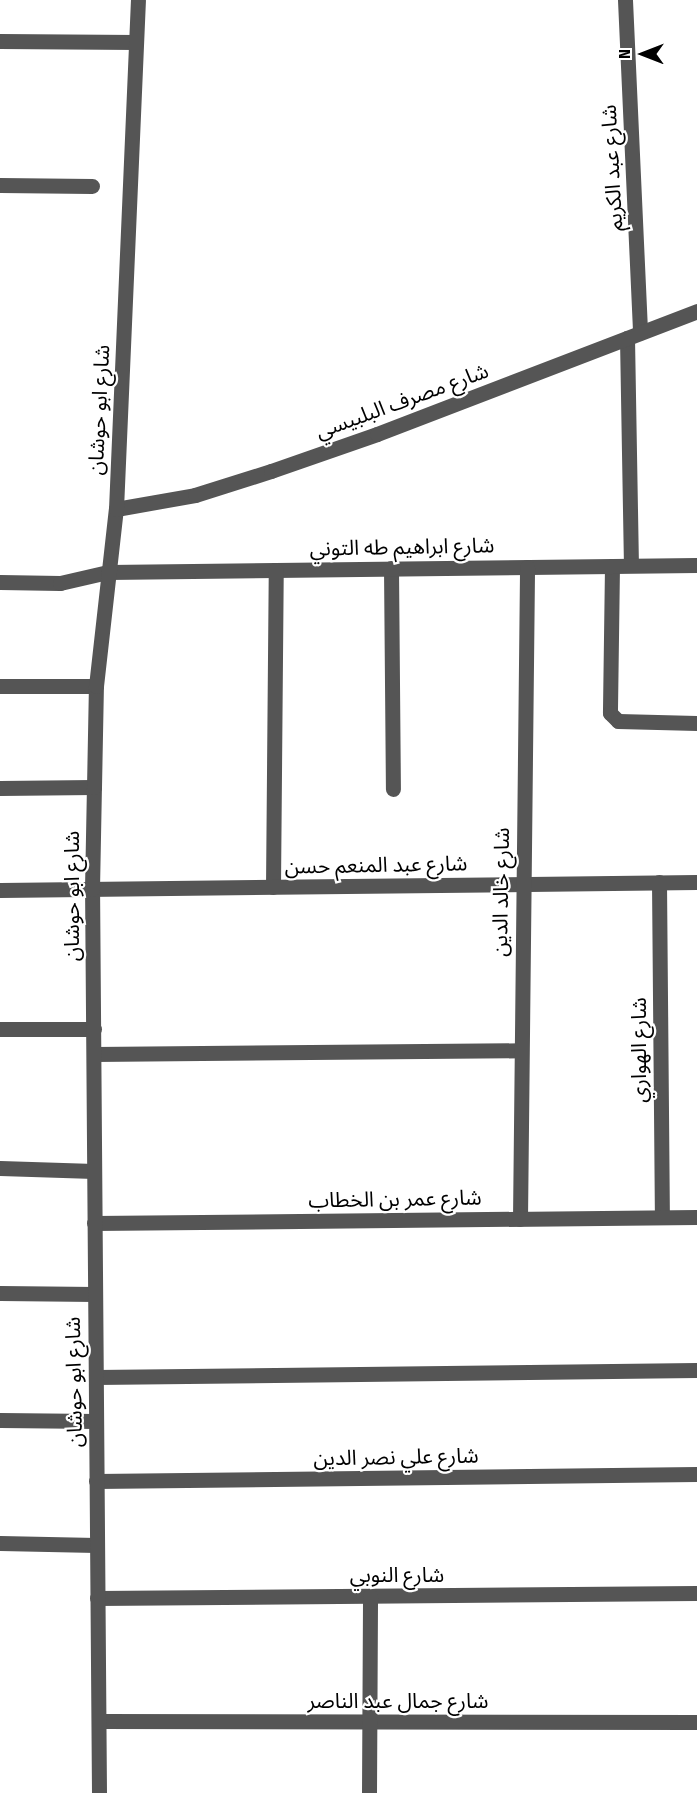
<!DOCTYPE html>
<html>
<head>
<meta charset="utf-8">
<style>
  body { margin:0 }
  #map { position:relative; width:697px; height:1793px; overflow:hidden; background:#fff; font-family:"Fira Sans Condensed","Noto Sans Arabic",sans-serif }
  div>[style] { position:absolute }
  .minor>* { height:15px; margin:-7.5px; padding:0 7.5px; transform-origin:7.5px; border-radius:7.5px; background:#555 }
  span { translate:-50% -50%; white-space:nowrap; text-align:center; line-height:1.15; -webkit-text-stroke:4.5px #fff; paint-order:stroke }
  .street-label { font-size:21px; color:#000 }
  .north { position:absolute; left:613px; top:24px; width:60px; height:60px; -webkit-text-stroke:4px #fff; paint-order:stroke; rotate:270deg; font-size:16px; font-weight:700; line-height:24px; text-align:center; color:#000 }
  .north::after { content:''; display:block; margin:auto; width:21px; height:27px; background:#000; clip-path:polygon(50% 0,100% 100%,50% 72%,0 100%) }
</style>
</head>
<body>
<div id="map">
  <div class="minor">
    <div style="left:625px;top:0;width:333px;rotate:87.4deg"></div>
    <div style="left:0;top:41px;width:136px;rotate:0.4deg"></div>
    <div style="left:0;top:185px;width:92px;rotate:0.6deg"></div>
    <div style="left:627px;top:338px;width:227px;rotate:89deg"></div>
    <div style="left:116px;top:509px;width:80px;rotate:-10deg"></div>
    <div style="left:195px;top:495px;width:80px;rotate:-17.5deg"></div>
    <div style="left:271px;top:471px;width:112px;rotate:-19.2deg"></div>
    <div style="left:377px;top:434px;width:343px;rotate:-21deg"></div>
    <div style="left:612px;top:566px;width:147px;rotate:90.8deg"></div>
    <div style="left:610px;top:713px;width:11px;rotate:45deg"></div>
    <div style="left:618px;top:721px;width:79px;rotate:1.5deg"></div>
    <div style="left:391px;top:568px;width:221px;rotate:89.5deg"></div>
    <div style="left:0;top:582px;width:60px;rotate:1deg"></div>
    <div style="left:60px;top:583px;width:49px;rotate:-12.9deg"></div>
    <div style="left:108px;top:572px;width:589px;rotate:-0.68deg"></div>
    <div style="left:0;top:686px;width:96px"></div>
    <div style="left:0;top:788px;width:94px;rotate:-0.6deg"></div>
    <div style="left:659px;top:882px;width:335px;rotate:89.5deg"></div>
    <div style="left:273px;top:887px;width:317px;rotate:-89.5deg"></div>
    <div style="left:0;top:890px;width:697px;rotate:-0.66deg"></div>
    <div style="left:0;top:1029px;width:94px"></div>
    <div style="left:94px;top:1054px;width:427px;rotate:-0.5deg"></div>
    <div style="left:0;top:1168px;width:94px;rotate:1.8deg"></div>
    <div style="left:520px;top:1219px;width:652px;rotate:-89.38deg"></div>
    <div style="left:94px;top:1223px;width:603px;rotate:-0.57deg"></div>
    <div style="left:0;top:1293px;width:95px;rotate:0.6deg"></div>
    <div style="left:96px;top:1377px;width:601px;rotate:-0.67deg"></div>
    <div style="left:0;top:1420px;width:96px;rotate:0.6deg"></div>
    <div style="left:96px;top:1481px;width:601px;rotate:-0.67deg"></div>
    <div style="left:0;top:1543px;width:96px;rotate:1.2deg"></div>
    <div style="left:97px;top:1598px;width:600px;rotate:-0.48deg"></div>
    <div style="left:99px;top:1721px;width:598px;rotate:0.1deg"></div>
    <div style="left:99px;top:1793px;width:904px;rotate:-90.44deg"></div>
    <div style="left:92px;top:889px;width:102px;rotate:-88.9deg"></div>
    <div style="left:94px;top:787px;width:101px;rotate:-88.9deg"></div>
    <div style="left:96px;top:686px;width:178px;rotate:-83.6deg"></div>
    <div style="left:116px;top:509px;width:509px;rotate:-87.53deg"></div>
    <div style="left:369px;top:1793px;width:197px;rotate:-89.7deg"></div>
  </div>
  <div class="street-label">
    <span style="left:612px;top:168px;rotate:-93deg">شارع عبد الكريم</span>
    <span style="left:402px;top:401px;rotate:-20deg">شارع مصرف البلبيسي</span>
    <span style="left:99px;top:410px;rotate:-87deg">شارع ابو حوشان</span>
    <span style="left:402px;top:547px;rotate:-1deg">شارع ابراهيم طه التوني</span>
    <span style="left:376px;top:865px;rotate:-1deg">شارع عبد المنعم حسن</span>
    <span style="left:501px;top:892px;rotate:-89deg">شارع خالد الدين</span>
    <span style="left:72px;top:896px;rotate:-90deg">شارع ابو حوشان</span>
    <span style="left:639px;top:1050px;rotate:-90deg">شارع الهواري</span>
    <span style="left:395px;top:1199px;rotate:-1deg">شارع عمر بن الخطاب</span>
    <span style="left:74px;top:1382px;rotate:-91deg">شارع ابو حوشان</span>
    <span style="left:396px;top:1457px;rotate:-1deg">شارع علي نصر الدين</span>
    <span style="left:397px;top:1575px">شارع النوبي</span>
    <span style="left:398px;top:1701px">شارع جمال عبد الناصر</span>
  </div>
  <div class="north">N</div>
</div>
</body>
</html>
